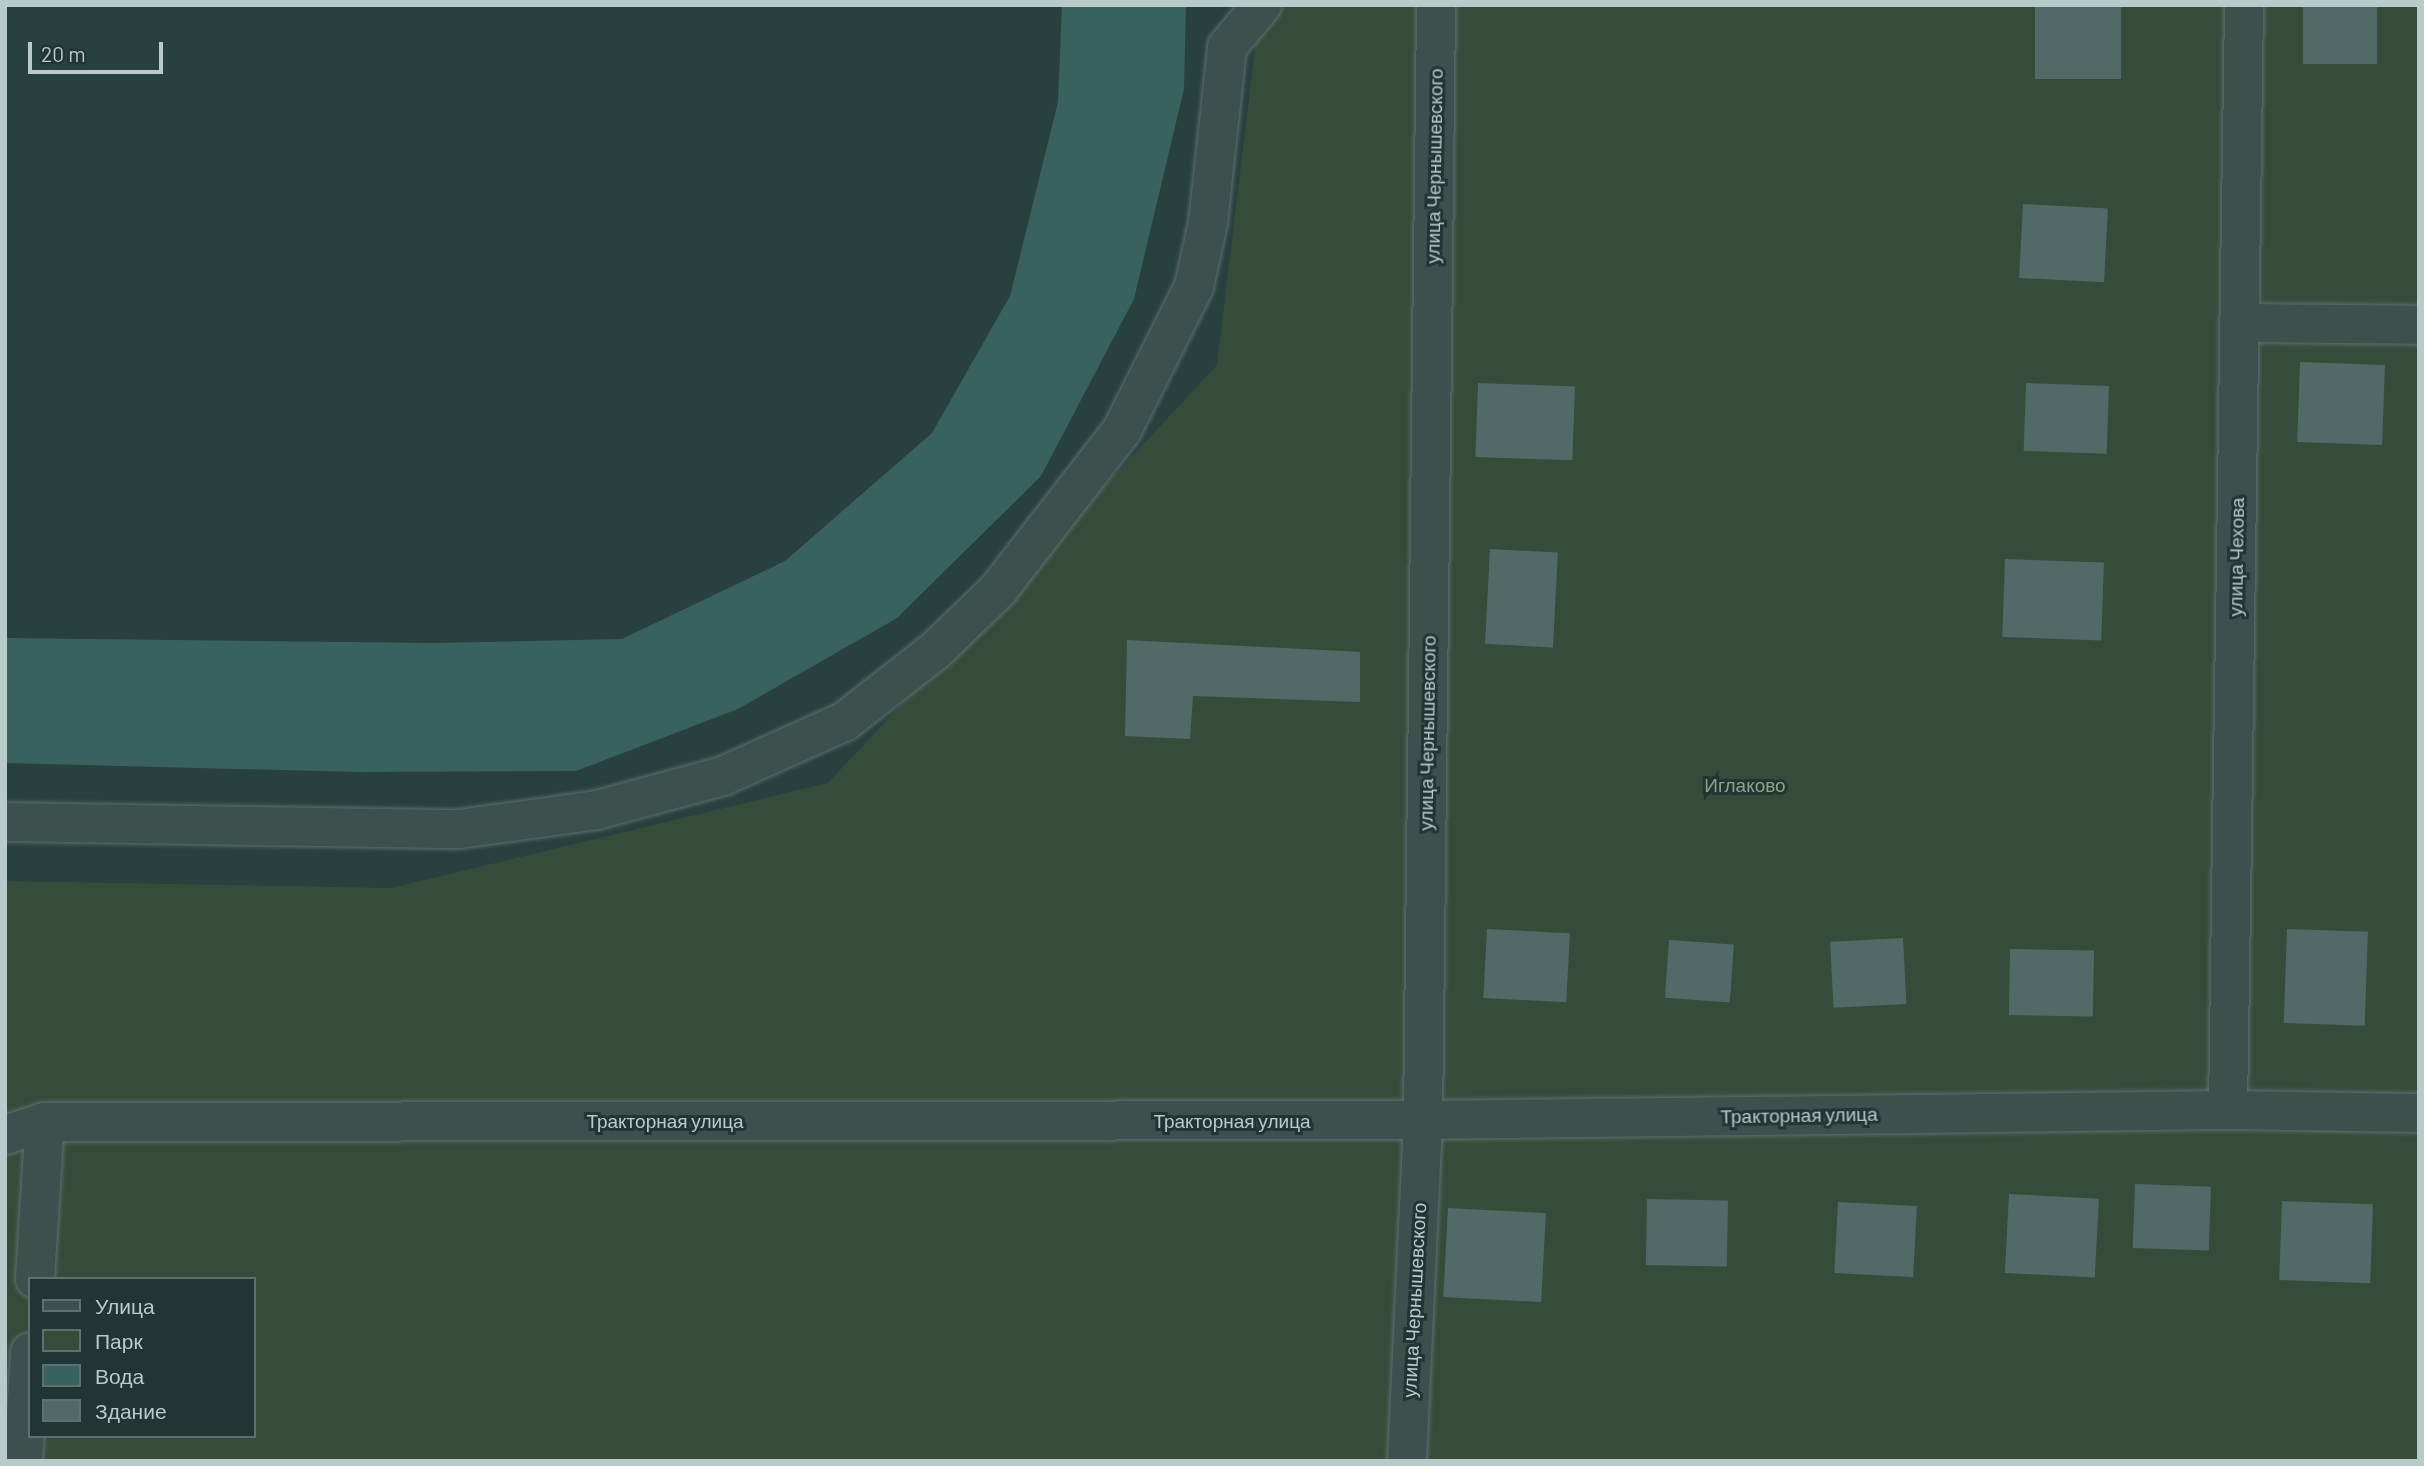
<!DOCTYPE html>
<html>
<head>
<meta charset="utf-8">
<style>
  body { margin:0 }
  #map { position:relative; width:2424px; height:1466px; overflow:hidden; background:#28403e; font-family:Barlow,sans-serif }
  div>[style] { position:absolute }
  .green>* { inset:0; background:#354c3b }
  .water>* { inset:0; background:#39625e }
  .building>* { inset:0; background:#516a68; transform-origin:0 0 }
  .roads { filter:drop-shadow(0 0 2px #5c706f) drop-shadow(0 0 2px #5c706f) }
  .minor>* { height:38px; margin:-19px; padding:0 19px; transform-origin:19px; border-radius:19px; background:#3c504e }
  span { translate:-50% -50%; white-space:nowrap; text-align:center; line-height:1.15; -webkit-text-stroke:6px #203534; paint-order:stroke }
  .street-label { font-size:19px; color:#b8cac9 }
  .park-label { font-size:19px; color:#8ea37f }
  .frame { position:absolute; inset:0; border:7px solid #b8cac9; pointer-events:none }
  .legend { position:absolute; left:28px; top:1277px; width:228px; height:161px; box-sizing:border-box; background:#203534; border:2px solid #5d7170; margin:0; padding:9px 12px; list-style:none; font-size:21px; color:#b8cac9 }
  .legend li { display:flex; align-items:center; gap:14px; height:35px }
  .legend b { width:35px; border:2px solid #5d7170 }
  .scale { position:absolute; left:28px; top:42px; width:135px; height:32px; box-sizing:border-box; border:4px solid #b8cac9; border-top:0; padding-left:9px; font-size:21px; line-height:24px; white-space:nowrap; color:#b8cac9; -webkit-text-stroke:5px #203534; paint-order:stroke }
</style>
</head>
<body>
<div id="map">
  <div class="green">
    <div style="clip-path:polygon(evenodd,1260px 5px,2419px 5px,2419px 1461px,5px 1461px,5px 881px,391px 888px,828px 783px,1217px 365px,1260px 5px,30px 1279px,254px 1279px,254px 1436px,30px 1436px,30px 1279px)"></div>
  </div>
  <div class="water">
    <div style="clip-path:polygon(1062px 5px,1186px 5px,1184px 89px,1134px 299px,1041px 476px,897px 618px,738px 709px,576px 771px,358px 772px,5px 763px,5px 638px,434px 643px,622px 639px,785px 561px,932px 433px,1010px 296px,1058px 102px)"></div>
  </div>
  <div class="building">
    <div style="left:2035px;top:5px;width:86px;height:74px"></div>
    <div style="left:2303px;top:5px;width:74px;height:59px"></div>
    <div style="left:2023px;top:204px;width:85px;height:74px;rotate:3deg"></div>
    <div style="left:2300px;top:362px;width:85px;height:80px;rotate:2deg"></div>
    <div style="left:1478px;top:383px;width:97px;height:74px;rotate:2deg"></div>
    <div style="left:2026px;top:383px;width:83px;height:68px;rotate:2deg"></div>
    <div style="left:1490px;top:549px;width:68px;height:95px;rotate:3deg"></div>
    <div style="left:2005px;top:559px;width:99px;height:78px;rotate:2deg"></div>
    <div style="clip-path:polygon(1127px 640px,1360px 652px,1360px 702px,1193px 696px,1190px 739px,1125px 736px)"></div>
    <div style="left:1487px;top:929px;width:83px;height:69px;rotate:3deg"></div>
    <div style="left:2287px;top:929px;width:81px;height:94px;rotate:2deg"></div>
    <div style="left:1903px;top:938px;width:66px;height:73px;rotate:87deg"></div>
    <div style="left:1669px;top:940px;width:65px;height:58px;rotate:4deg"></div>
    <div style="left:2010px;top:949px;width:84px;height:66px;rotate:1deg"></div>
    <div style="left:2135px;top:1184px;width:76px;height:64px;rotate:2deg"></div>
    <div style="left:2009px;top:1194px;width:90px;height:79px;rotate:3deg"></div>
    <div style="left:1647px;top:1199px;width:81px;height:66px;rotate:1deg"></div>
    <div style="left:2282px;top:1201px;width:91px;height:79px;rotate:2deg"></div>
    <div style="left:1838px;top:1202px;width:79px;height:71px;rotate:3deg"></div>
    <div style="left:1448px;top:1208px;width:98px;height:89px;rotate:3deg"></div>
  </div>
  <div class="roads">
    <div class="minor">
      <div style="left:2239px;top:323px;width:180px;rotate:0.6deg"></div>
      <div style="left:5px;top:822px;width:454px;rotate:0.9deg"></div>
      <div style="left:459px;top:829px;width:139px;rotate:-7.8deg"></div>
      <div style="left:597px;top:810px;width:131px;rotate:-15.1deg"></div>
      <div style="left:723px;top:776px;width:133px;rotate:-24.1deg"></div>
      <div style="left:844px;top:722px;width:118px;rotate:-38.1deg"></div>
      <div style="left:937px;top:649px;width:85px;rotate:-44deg"></div>
      <div style="left:998px;top:590px;width:202px;rotate:-52.2deg"></div>
      <div style="left:1122px;top:430px;width:160px;rotate:-63.3deg"></div>
      <div style="left:1194px;top:287px;width:66px;rotate:-77.7deg"></div>
      <div style="left:1208px;top:223px;width:177px;rotate:-83.8deg"></div>
      <div style="left:1227px;top:47px;width:55px;rotate:-50.2deg"></div>
      <div style="left:2228px;top:1110px;width:1105px;rotate:-89.17deg"></div>
      <div style="left:5px;top:1135px;width:42px;rotate:-18deg"></div>
      <div style="left:45px;top:1122px;width:1378px;rotate:-0.08deg"></div>
      <div style="left:1423px;top:1120px;width:805px;rotate:-0.71deg"></div>
      <div style="left:2228px;top:1110px;width:191px;rotate:0.9deg"></div>
      <div style="left:35px;top:1279px;width:157px;rotate:-86.4deg"></div>
      <div style="left:23px;top:1461px;width:109px;rotate:-86.3deg"></div>
      <div style="left:1407px;top:1461px;width:341px;rotate:-87.3deg"></div>
      <div style="left:1423px;top:1120px;width:1115px;rotate:-89.33deg"></div>
    </div>
  </div>
  <div class="street-label">
    <span style="left:1434px;top:166px;rotate:-89deg">улица Чернышевского</span>
    <span style="left:2236px;top:557px;rotate:-89deg">улица Чехова</span>
    <span style="left:1427px;top:733px;rotate:-89deg">улица Чернышевского</span>
    <span style="left:1799px;top:1115px;rotate:-1deg">Тракторная улица</span>
    <span style="left:665px;top:1121px">Тракторная улица</span>
    <span style="left:1232px;top:1121px">Тракторная улица</span>
    <span style="left:1414px;top:1300px;rotate:-87deg">улица Чернышевского</span>
  </div>
  <div class="park-label">
    <span style="left:1745px;top:785px">Иглаково</span>
  </div>
  <div class="frame"></div>
  <ul class="legend">
  <li><b style="height:9px;background:#3c504e"></b>Улица</li>
  <li><b style="height:19px;background:#354c3b"></b>Парк</li>
  <li><b style="height:19px;background:#39625e"></b>Вода</li>
  <li><b style="height:19px;background:#516a68"></b>Здание</li>
  </ul>
  <div class="scale">20 m</div>
</div>
</body>
</html>
